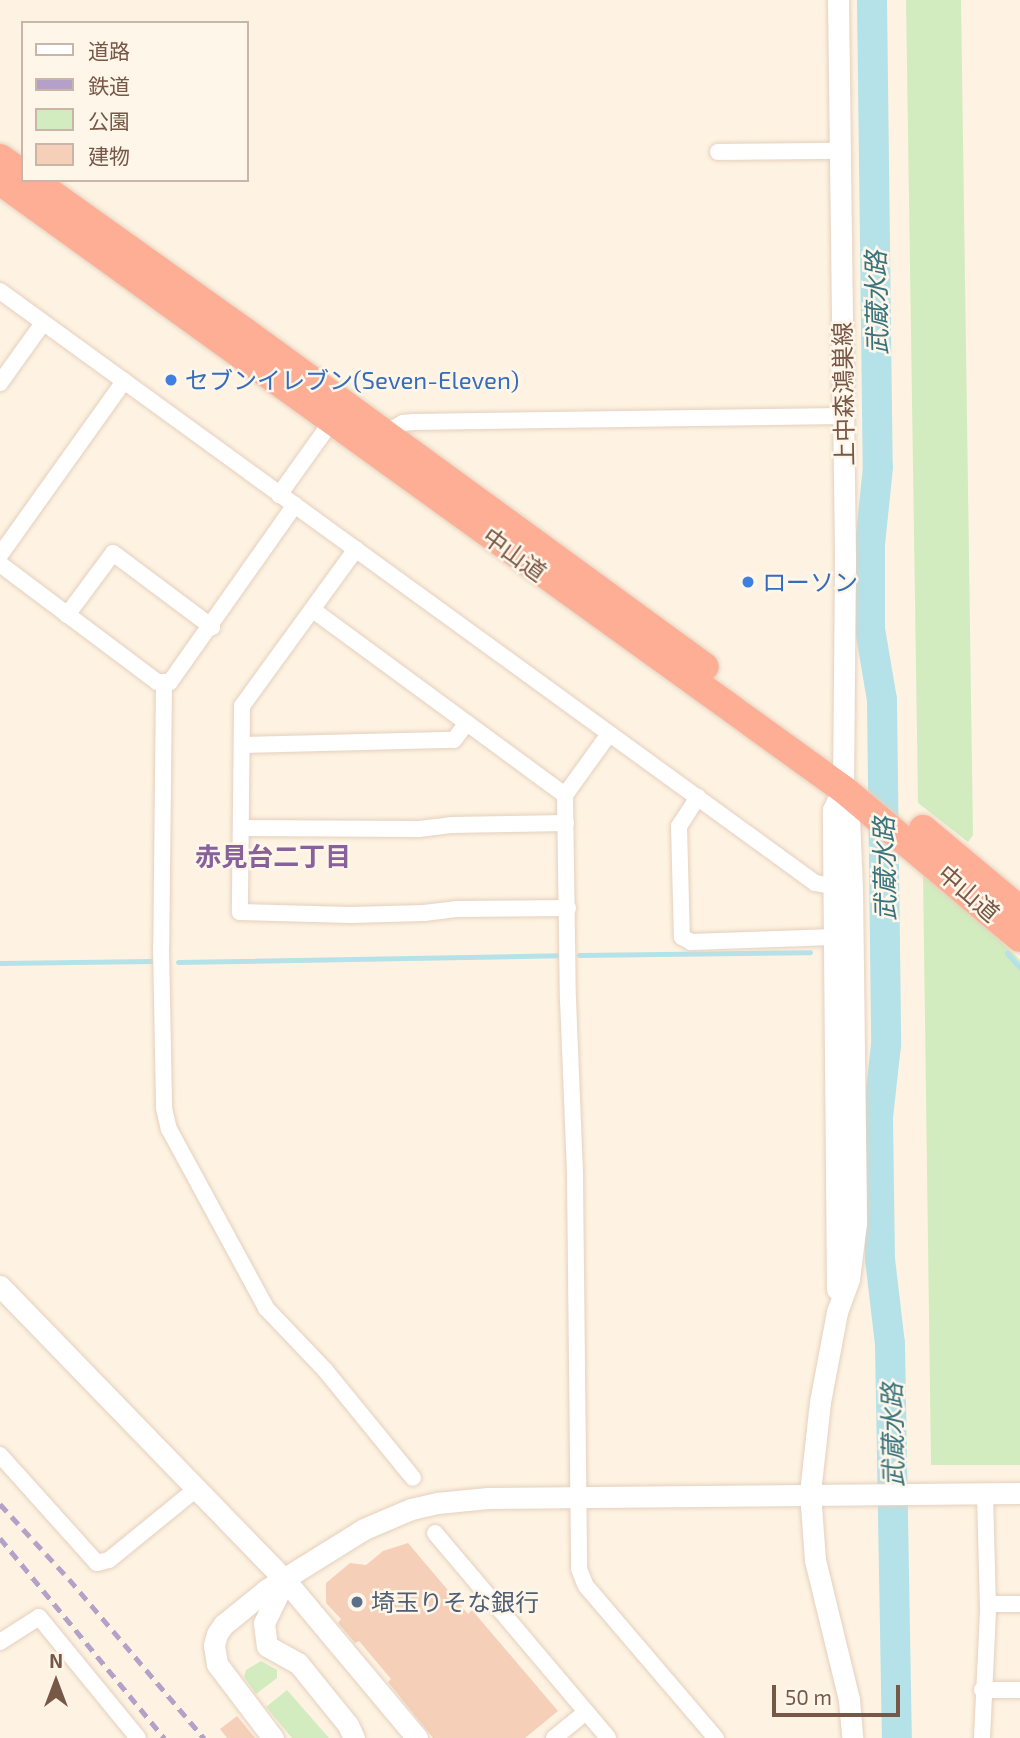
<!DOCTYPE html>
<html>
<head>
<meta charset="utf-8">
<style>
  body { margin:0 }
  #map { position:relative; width:1020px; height:1738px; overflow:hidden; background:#fef3e2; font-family:"Exo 2","Noto Sans JP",sans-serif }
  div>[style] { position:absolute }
  .green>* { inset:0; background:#d2ecbf }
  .stream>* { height:5px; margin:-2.5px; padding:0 2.5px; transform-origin:2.5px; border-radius:2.5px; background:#b5e2e9 }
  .river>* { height:30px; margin:-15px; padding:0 15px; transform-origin:15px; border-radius:15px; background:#b5e2e9 }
  .building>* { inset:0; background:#f5cfb7 }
  .roads { filter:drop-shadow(0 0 2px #e5d0bf) drop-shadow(0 0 2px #e5d0bf) }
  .street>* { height:16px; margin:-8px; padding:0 8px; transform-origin:8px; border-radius:8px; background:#fff }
  .secondary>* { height:21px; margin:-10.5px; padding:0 10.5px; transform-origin:10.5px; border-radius:10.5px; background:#fff }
  .highway>* { height:28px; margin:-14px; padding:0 14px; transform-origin:14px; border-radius:14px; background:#fdae94 }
  .rail>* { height:5px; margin-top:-2.5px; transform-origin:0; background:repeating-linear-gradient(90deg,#b5a0c8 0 10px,transparent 0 17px) }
  .dots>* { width:19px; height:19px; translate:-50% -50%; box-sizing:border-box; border:4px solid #fff6ea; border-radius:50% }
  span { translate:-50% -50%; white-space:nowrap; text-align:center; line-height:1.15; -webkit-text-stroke:5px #fff6ea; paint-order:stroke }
  .shop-label { font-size:24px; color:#366cbe }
  .left { translate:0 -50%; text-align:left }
  .street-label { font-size:24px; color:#775746 }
  .service-label { font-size:24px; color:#4e5e75 }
  .water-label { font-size:26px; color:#39747e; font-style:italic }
  .neighbourhood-label { font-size:26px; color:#87619b; font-weight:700 }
  .legend { position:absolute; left:21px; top:21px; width:228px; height:161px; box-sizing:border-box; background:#fff6ea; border:2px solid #c9b6a8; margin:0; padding:9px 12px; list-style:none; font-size:21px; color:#775746 }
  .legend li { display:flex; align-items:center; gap:14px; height:35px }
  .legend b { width:35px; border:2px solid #c9b6a8 }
  .north { position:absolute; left:21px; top:1647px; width:70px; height:70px; -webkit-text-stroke:5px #fff6ea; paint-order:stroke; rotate:0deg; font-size:19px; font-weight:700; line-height:28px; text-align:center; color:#775746 }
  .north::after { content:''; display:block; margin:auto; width:24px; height:32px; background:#775746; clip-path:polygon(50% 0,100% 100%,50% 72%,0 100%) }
  .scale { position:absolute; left:772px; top:1685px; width:128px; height:32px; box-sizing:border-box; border:4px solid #775746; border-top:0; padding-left:9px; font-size:21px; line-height:24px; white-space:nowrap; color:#775746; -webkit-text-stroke:5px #fff6ea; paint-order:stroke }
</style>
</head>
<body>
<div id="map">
  <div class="green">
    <div style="clip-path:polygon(906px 0,961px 0,973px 835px,968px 842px,918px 803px)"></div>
    <div style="clip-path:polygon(923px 875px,984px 925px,1020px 960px,1020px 1465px,931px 1465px)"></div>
    <div style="clip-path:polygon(261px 1661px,277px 1670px,277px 1678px,256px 1694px,244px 1677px,246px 1670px)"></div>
    <div style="clip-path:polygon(287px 1690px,329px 1738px,292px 1738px,266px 1707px)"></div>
  </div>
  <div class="stream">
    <div style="left:1007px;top:953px;width:20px;rotate:49deg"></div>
    <div style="left:579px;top:955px;width:231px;rotate:-0.7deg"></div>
    <div style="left:178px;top:962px;width:382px;rotate:-1deg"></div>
    <div style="left:0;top:963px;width:152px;rotate:-0.8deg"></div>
  </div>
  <div class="river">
    <div style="left:872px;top:0;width:467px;rotate:89.3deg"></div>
    <div style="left:878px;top:467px;width:78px;rotate:95.9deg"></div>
    <div style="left:870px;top:545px;width:84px;rotate:90deg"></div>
    <div style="left:870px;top:629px;width:72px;rotate:80.4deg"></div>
    <div style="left:882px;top:700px;width:345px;rotate:89.3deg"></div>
    <div style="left:886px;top:1045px;width:72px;rotate:96.3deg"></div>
    <div style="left:878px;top:1117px;width:142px;rotate:89.2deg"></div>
    <div style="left:880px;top:1259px;width:86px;rotate:83.3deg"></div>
    <div style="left:890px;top:1344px;width:394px;rotate:89deg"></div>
  </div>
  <div class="building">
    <div style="clip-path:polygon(408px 1543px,468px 1614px,472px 1610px,558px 1711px,525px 1738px,433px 1738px,388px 1682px,391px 1679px,359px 1641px,355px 1643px,338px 1623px,341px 1619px,326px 1603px,326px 1583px,350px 1563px,366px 1565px,383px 1551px)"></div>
    <div style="clip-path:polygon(237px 1716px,255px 1738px,227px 1738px,220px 1729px)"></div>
  </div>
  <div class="roads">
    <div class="street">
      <div style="left:718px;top:152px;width:122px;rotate:-0.5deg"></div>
      <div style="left:0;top:291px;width:1007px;rotate:35.99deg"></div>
      <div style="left:815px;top:883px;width:29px;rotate:10deg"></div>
      <div style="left:0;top:383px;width:74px;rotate:-54.4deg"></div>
      <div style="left:385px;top:433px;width:21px;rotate:-29deg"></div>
      <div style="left:403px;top:423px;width:10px;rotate:-6deg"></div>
      <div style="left:413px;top:422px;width:430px;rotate:-0.8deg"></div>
      <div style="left:279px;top:495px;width:91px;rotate:-54.4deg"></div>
      <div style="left:356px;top:549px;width:194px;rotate:126deg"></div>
      <div style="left:242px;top:706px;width:206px;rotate:90.6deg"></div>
      <div style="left:240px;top:912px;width:110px;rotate:1.6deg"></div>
      <div style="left:350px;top:915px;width:74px;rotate:-1.5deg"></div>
      <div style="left:424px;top:913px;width:32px;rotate:-7deg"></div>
      <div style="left:456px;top:909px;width:112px;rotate:-0.5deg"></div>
      <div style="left:0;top:555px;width:214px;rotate:-54.5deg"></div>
      <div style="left:0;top:564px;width:196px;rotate:36.9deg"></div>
      <div style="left:157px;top:682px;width:13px"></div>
      <div style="left:170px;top:682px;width:217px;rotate:-54.8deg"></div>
      <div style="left:313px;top:610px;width:313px;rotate:36.3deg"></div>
      <div style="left:67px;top:615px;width:77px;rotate:-53.4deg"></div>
      <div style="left:113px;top:553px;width:124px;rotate:36.8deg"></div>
      <div style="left:164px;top:682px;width:265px;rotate:90.6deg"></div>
      <div style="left:161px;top:947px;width:161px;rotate:88.9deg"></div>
      <div style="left:164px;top:1108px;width:22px;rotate:77deg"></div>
      <div style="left:169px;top:1129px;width:204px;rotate:61.5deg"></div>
      <div style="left:266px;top:1308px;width:86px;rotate:46.4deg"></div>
      <div style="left:325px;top:1370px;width:139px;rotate:50.8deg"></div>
      <div style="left:609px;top:734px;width:75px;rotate:125.8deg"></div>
      <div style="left:565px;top:795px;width:204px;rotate:89.2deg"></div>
      <div style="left:568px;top:999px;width:176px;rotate:87.7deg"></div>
      <div style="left:575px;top:1175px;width:394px;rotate:89.4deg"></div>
      <div style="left:579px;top:1569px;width:18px;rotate:68deg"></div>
      <div style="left:586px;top:1586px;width:200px;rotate:49.5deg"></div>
      <div style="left:242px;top:745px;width:212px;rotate:-1.4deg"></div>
      <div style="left:454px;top:740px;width:20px;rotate:-53deg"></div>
      <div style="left:698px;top:797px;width:35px;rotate:123deg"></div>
      <div style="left:679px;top:826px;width:111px;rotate:88.5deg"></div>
      <div style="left:682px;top:937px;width:10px;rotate:29deg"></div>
      <div style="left:691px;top:942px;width:143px;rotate:-2deg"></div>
      <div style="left:242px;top:828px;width:177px;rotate:0.3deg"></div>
      <div style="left:419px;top:829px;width:32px;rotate:-7deg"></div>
      <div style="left:451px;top:825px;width:115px;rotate:-1deg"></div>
      <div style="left:0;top:1455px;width:145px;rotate:48.1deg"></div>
      <div style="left:97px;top:1563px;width:12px;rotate:-14deg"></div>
      <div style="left:109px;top:1560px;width:112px;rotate:-39.2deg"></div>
      <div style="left:435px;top:1533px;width:268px;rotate:49.8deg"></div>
      <div style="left:988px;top:1604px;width:32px"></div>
      <div style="left:0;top:1642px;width:46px;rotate:-32.7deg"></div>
      <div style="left:39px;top:1617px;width:156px;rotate:50.7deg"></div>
      <div style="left:982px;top:1690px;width:38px"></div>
      <div style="left:554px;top:1738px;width:41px;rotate:-39.1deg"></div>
      <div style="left:982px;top:1738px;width:129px;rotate:-87.3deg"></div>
      <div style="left:988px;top:1609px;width:117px;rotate:-91.5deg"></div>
    </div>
    <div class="secondary">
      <div style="left:838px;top:0;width:560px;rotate:89.28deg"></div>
      <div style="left:845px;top:560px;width:229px;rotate:90.5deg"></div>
      <div style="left:843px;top:789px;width:29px;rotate:78deg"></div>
      <div style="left:849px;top:817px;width:71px;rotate:87.6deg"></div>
      <div style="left:852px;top:888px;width:335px;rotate:89.3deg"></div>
      <div style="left:856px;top:1223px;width:56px;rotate:97.1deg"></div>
      <div style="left:849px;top:1279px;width:35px;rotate:110deg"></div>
      <div style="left:837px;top:1312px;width:92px;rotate:100.7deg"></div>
      <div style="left:820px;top:1402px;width:92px;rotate:96.3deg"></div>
      <div style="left:810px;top:1493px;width:67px;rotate:85.7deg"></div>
      <div style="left:815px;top:1560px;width:144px;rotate:76.3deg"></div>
      <div style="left:849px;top:1700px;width:38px;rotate:85deg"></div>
      <div style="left:0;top:1286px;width:409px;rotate:45.9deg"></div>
      <div style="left:285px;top:1580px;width:206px;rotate:50.1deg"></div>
      <div style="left:837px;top:1289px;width:479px;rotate:-90.5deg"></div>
      <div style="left:833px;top:810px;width:23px;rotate:-65deg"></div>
      <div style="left:285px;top:1580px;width:48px;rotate:116deg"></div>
      <div style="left:264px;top:1623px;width:23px;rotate:83deg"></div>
      <div style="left:267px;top:1646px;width:35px;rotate:29deg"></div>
      <div style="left:298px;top:1663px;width:80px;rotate:51.1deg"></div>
      <div style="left:348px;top:1725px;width:14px;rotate:65deg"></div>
      <div style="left:273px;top:1738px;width:93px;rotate:-127.1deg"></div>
      <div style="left:217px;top:1664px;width:19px;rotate:-99deg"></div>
      <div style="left:214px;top:1645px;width:11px;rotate:-75deg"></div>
      <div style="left:217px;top:1634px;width:11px;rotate:-56deg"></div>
      <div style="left:223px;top:1625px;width:55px;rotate:-39.1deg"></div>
      <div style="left:266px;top:1590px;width:115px;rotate:-31.9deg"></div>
      <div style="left:364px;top:1529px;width:51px;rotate:-23.1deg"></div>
      <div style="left:411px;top:1509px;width:27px;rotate:-13deg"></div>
      <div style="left:437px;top:1503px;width:51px;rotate:-5.6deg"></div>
      <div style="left:488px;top:1498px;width:532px;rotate:-0.54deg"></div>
    </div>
    <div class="highway">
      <div style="left:0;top:158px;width:28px;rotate:35deg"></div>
      <div style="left:32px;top:180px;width:260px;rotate:35.5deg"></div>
      <div style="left:244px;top:331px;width:570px;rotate:36.09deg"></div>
      <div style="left:0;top:181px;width:1039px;rotate:35.8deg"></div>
      <div style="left:843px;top:789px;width:231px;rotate:40.1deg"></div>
      <div style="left:923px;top:829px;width:126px;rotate:39.9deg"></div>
    </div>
  </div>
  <div class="rail">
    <div style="left:0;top:1504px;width:102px;rotate:47.4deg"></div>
    <div style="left:69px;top:1579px;width:209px;rotate:49.7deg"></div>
    <div style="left:0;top:1538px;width:259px;rotate:50.6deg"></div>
  </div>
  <div class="dots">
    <div style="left:171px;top:380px;background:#3f7fe0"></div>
    <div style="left:748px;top:582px;background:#3f7fe0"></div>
    <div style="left:357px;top:1602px;background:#5c6f8a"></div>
  </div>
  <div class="shop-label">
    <span class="left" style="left:185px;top:380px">セブンイレブン(Seven-Eleven)</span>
    <span class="left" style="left:762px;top:582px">ローソン</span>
  </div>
  <div class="street-label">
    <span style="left:843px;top:394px;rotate:-91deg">上中森鴻巣線</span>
    <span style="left:515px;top:554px;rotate:36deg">中山道</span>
    <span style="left:969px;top:893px;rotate:41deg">中山道</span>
  </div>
  <div class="service-label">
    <span class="left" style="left:371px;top:1602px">埼玉りそな銀行</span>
  </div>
  <div class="water-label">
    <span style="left:876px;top:303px;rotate:-91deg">武蔵水路</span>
    <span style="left:884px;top:869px;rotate:-91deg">武蔵水路</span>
    <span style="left:892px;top:1435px;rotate:-91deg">武蔵水路</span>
  </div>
  <div class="neighbourhood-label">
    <span style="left:273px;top:856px">赤見台二丁目</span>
  </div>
  <ul class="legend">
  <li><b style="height:9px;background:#fff"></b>道路</li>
  <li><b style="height:9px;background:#b5a0c8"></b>鉄道</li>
  <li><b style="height:19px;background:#d2ecbf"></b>公園</li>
  <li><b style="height:19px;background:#f5cfb7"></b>建物</li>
  </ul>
  <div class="north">N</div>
  <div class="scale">50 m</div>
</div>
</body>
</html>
